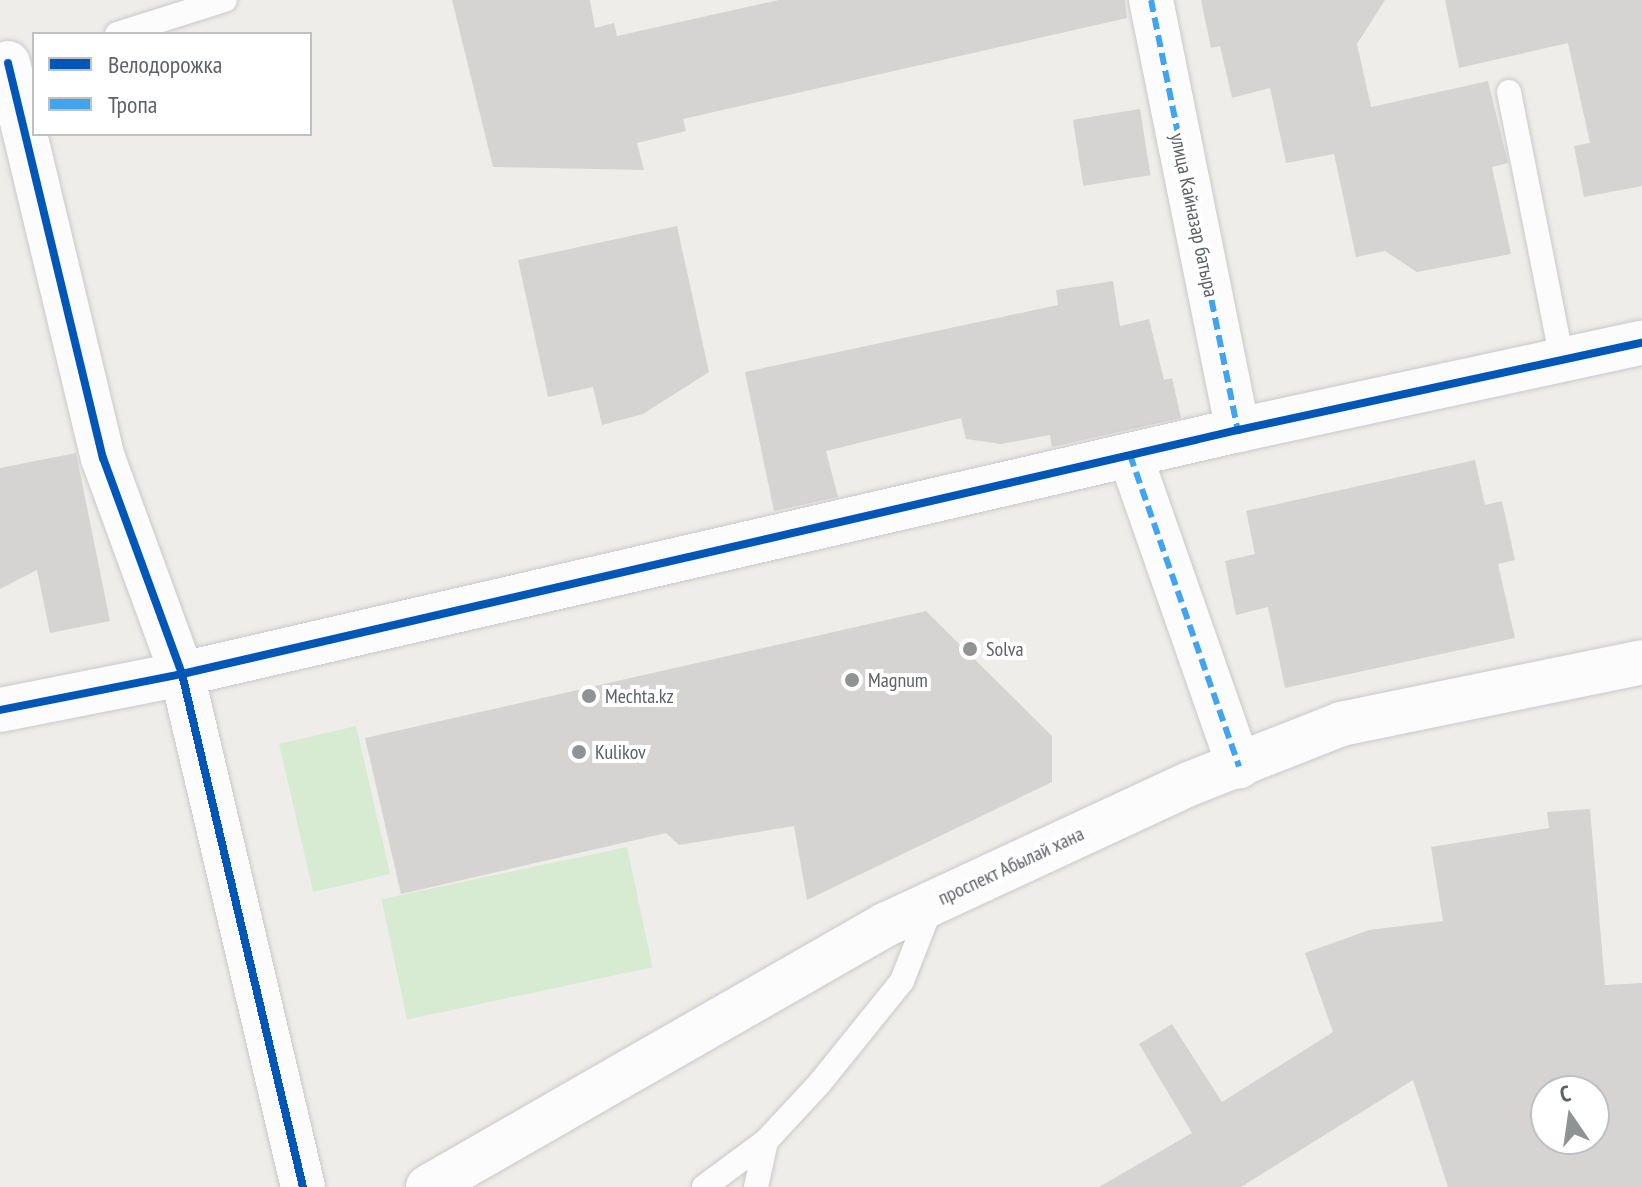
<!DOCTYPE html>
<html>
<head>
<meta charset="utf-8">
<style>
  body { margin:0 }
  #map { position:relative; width:1642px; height:1187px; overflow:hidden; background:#eeede9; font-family:"PT Sans Narrow",sans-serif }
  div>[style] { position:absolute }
  .green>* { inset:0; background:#d6ebd2; transform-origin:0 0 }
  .building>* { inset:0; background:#d6d4d2; transform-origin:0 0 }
  .roads { filter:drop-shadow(0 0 2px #c9c9ca) drop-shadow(0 0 2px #c9c9ca) }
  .service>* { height:24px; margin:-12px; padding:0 12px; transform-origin:12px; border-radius:12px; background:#fcfcfc }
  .minor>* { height:44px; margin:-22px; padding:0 22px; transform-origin:22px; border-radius:22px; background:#fcfcfc }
  .secondary>* { height:44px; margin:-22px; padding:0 22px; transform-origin:22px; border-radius:22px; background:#fcfcfc }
  .quiet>* { height:6px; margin-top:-3px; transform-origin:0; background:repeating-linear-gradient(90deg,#40a5ee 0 12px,transparent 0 18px) }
  .cycleway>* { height:8px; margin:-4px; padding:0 4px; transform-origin:4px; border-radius:4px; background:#0057b8 }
  .dots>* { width:22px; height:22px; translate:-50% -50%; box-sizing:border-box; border:4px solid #fff; border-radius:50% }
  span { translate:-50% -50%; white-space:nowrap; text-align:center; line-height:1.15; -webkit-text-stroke:8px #fff; paint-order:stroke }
  .street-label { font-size:20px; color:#5d6267 }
  .poi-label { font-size:20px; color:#5d6267 }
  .left { translate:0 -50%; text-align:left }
  .legend { position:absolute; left:32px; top:32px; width:280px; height:104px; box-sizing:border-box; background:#fff; border:2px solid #bec0c2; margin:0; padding:10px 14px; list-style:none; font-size:24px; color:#5d6267 }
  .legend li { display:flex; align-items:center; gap:16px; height:40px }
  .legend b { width:40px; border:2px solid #bec0c2 }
  .north { position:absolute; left:1530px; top:1075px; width:80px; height:80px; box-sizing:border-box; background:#fff; border:2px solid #bec0c2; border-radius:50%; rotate:347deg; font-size:22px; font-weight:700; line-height:32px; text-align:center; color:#5d6267 }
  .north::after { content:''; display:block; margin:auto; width:28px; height:36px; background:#909394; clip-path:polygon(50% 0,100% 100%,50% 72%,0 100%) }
</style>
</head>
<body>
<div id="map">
  <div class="green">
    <div style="left:356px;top:726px;width:152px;height:79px;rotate:77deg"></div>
    <div style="left:627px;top:847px;width:123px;height:251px;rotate:78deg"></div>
  </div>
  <div class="building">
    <div style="clip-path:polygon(452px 0,590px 0,595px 28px,614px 23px,617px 36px,779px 0,1125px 0,1127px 18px,683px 119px,686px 131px,637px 143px,644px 170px,493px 167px)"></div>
    <div style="clip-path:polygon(1201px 0,1385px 0,1357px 44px,1371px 107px,1488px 81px,1508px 163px,1492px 167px,1511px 254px,1417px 272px,1385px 251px,1356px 257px,1334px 154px,1286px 163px,1270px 88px,1232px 98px,1220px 46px,1211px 48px)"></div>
    <div style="clip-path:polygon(1445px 0,1642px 0,1642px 186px,1584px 197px,1574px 146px,1590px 143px,1568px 43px,1459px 68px)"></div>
    <div style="left:1140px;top:109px;width:67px;height:68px;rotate:81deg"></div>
    <div style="clip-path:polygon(677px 226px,709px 372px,643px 414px,602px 425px,593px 387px,548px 397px,518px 260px)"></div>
    <div style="clip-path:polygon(1113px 281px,1120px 326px,1149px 319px,1164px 380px,1172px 378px,1181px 418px,1052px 447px,1050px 435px,1001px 444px,966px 439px,961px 418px,826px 451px,838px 497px,774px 511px,745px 372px,1058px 305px,1056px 290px)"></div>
    <div style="clip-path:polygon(76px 453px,110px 621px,50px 633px,37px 570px,0 589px,0 468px)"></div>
    <div style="clip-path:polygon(1475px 460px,1485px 505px,1502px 501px,1515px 560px,1498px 564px,1515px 638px,1285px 688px,1268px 607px,1236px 615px,1225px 561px,1255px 554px,1246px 511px)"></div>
    <div style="clip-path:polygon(926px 611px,1052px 736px,1052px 782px,807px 900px,794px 826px,679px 845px,666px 833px,401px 894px,365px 738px)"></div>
    <div style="clip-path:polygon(evenodd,1590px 809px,1605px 985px,1642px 983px,1642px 1187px,1448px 1187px,1413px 1080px,1241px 1187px,1099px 1187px,1192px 1133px,1139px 1044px,1172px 1024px,1222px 1102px,1333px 1032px,1305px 953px,1369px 930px,1443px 921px,1431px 847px,1549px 828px,1547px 812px,1590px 809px,1546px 1091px,1594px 1091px,1594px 1139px,1546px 1139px,1546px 1091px)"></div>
  </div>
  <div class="roads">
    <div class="service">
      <div style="left:117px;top:34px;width:113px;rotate:-17.5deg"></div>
      <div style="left:1509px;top:92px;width:273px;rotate:78.8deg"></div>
      <div style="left:704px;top:1187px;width:77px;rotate:-36.6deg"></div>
      <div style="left:766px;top:1141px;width:78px;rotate:-47.1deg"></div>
      <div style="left:819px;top:1084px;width:132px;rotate:-51.1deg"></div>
      <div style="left:902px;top:981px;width:85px;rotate:-68.6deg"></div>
      <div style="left:756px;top:1187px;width:47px;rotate:-77.7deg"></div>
    </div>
    <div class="minor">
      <div style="left:1151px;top:0;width:439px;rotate:78.6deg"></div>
      <div style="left:8px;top:63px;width:406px;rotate:76.5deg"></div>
      <div style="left:103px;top:458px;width:230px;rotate:69.9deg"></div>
      <div style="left:182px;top:674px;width:527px;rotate:76.73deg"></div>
      <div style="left:1130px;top:455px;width:330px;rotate:70.7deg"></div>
      <div style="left:0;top:710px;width:186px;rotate:-11.2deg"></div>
      <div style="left:182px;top:674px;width:1084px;rotate:-13.01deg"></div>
      <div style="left:1238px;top:430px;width:413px;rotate:-12.2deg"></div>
    </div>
    <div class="secondary">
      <div style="left:428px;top:1187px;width:527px;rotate:-29.83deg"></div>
      <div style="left:885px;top:925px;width:335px;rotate:-24.9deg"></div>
      <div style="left:1189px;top:784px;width:163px;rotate:-21.5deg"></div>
      <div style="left:1341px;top:724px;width:307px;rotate:-11.6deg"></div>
    </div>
  </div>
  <div class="quiet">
    <div style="left:1151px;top:0;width:439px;rotate:78.6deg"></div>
    <div style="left:1130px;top:455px;width:330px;rotate:70.7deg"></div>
  </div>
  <div class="cycleway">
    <div style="left:8px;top:63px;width:406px;rotate:76.5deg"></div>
    <div style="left:103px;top:458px;width:230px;rotate:69.9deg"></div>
    <div style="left:182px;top:674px;width:527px;rotate:76.73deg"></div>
    <div style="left:0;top:710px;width:186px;rotate:-11.2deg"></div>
    <div style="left:182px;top:674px;width:1084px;rotate:-13.01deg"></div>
    <div style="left:1238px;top:430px;width:413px;rotate:-12.2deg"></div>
  </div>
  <div class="dots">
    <div style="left:970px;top:649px;background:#909394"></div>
    <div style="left:852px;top:680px;background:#909394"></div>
    <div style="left:589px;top:696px;background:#909394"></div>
    <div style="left:579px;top:752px;background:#909394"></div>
  </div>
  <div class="street-label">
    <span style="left:1194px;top:215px;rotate:78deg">улица Кайназар батыра</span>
    <span style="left:1011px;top:866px;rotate:-25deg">проспект Абылай хана</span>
  </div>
  <div class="poi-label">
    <span class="left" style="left:986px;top:649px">Solva</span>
    <span class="left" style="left:868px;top:680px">Magnum</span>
    <span class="left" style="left:605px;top:696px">Mechta.kz</span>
    <span class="left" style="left:595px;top:752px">Kulikov</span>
  </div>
  <ul class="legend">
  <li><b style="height:10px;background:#0057b8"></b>Велодорожка</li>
  <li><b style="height:10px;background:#40a5ee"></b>Тропа</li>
  </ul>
  <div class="north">С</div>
</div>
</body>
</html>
